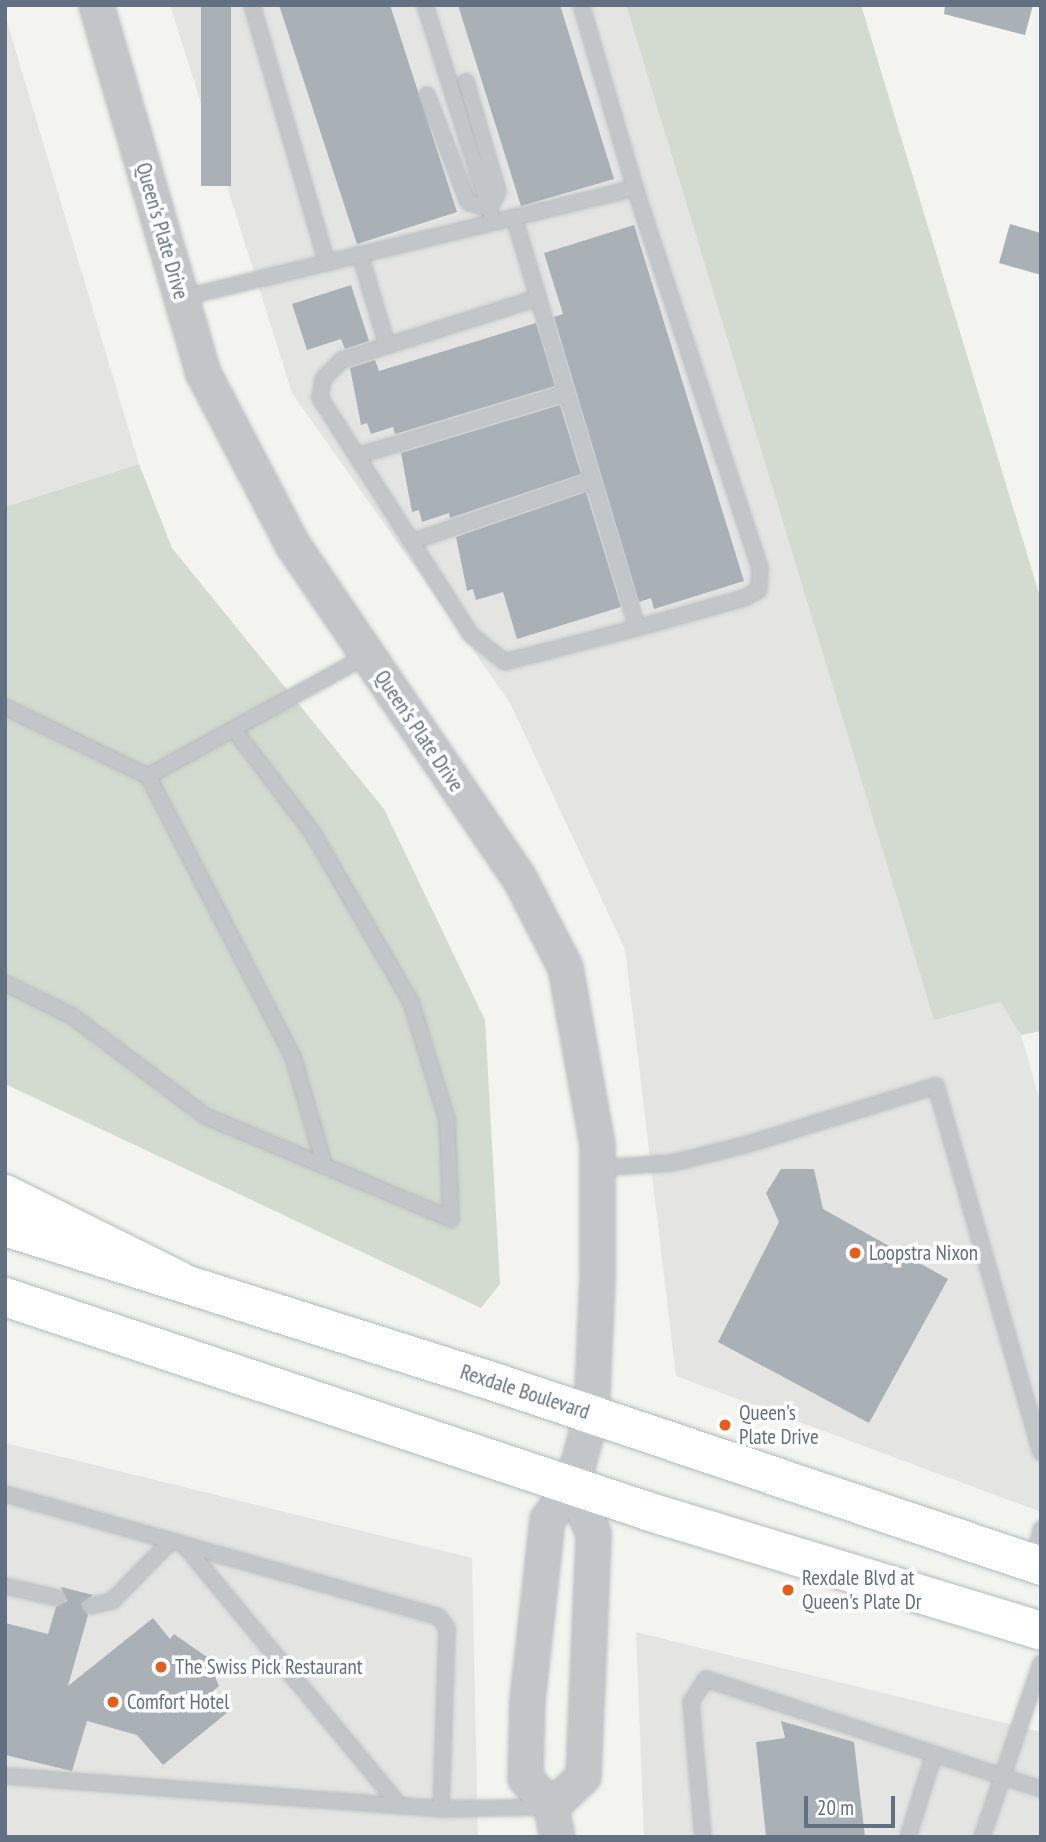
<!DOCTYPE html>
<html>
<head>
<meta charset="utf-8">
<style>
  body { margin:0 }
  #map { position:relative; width:1046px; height:1842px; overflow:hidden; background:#f3f4ef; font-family:"PT Sans Narrow",sans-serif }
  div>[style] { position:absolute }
  .built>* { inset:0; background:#e4e5e3 }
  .green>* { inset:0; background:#d3dbd0 }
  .building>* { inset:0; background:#a9b0b6; transform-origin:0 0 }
  .roads { filter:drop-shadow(0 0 2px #b5b9bd) drop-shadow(0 0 2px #b5b9bd) }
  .service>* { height:14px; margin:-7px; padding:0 7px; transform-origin:7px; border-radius:7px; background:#c3c6c9 }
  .tertiary>* { height:33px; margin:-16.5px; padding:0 16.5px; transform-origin:16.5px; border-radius:16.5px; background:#c3c6c9 }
  .secondary>* { height:38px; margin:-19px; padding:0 19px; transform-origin:19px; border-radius:19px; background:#fff }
  .primary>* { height:38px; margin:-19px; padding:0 19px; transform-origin:19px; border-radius:19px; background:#fff }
  .dots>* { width:19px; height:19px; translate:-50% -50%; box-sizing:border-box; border:4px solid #fff; border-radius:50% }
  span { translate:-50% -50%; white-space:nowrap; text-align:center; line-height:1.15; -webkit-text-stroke:7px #fff; paint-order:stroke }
  .street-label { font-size:21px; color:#627081 }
  .poi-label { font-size:21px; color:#627081 }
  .left { translate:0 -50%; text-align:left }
  .frame { position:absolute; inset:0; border:7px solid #627081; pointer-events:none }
  .scale { position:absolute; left:804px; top:1796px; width:91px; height:32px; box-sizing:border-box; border:4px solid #627081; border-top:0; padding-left:9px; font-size:21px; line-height:24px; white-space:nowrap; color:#627081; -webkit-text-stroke:5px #fff; paint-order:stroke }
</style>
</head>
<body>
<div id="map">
  <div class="built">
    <div style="clip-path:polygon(170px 5px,626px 5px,934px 1019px,1000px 1002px,1021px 1035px,1041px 1103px,1041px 1512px,676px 1376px,625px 949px,510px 703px,292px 393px)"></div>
    <div style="clip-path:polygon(5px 15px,139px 464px,5px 507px)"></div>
    <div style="clip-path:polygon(5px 1443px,472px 1558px,478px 1837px,5px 1837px)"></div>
    <div style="clip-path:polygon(636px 1632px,1041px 1732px,1041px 1837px,644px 1837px)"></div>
  </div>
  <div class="green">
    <div style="clip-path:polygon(626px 5px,861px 5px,1041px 600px,1041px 1031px,1021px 1035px,1000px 1002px,934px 1020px)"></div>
    <div style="clip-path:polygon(139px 464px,172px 548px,384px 809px,485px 1020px,500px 1284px,481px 1308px,5px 1084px,5px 507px)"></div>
  </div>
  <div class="building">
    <div style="left:201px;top:5px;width:30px;height:181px"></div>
    <div style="clip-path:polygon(279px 5px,390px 5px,457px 212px,357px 244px)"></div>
    <div style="clip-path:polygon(458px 5px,560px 5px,614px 179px,521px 206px)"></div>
    <div style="clip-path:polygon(945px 5px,1033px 5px,1025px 35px,944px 14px)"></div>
    <div style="clip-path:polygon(1010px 224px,1041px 233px,1041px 275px,999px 263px)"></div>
    <div style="clip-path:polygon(634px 225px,744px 581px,654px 609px,651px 598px,639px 602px,554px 317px,563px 314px,544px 253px)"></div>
    <div style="clip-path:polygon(351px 285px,369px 341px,345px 349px,341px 339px,307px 350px,292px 304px)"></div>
    <div style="clip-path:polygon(536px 323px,555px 386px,395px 434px,393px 427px,371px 434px,367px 423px,361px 425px,350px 368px,375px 360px,379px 371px)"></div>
    <div style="clip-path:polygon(560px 405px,581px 474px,450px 518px,449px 513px,422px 522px,419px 510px,412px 512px,401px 453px)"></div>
    <div style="clip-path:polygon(586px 492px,621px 607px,517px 639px,503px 592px,476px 600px,473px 589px,467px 591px,456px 537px)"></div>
    <div style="clip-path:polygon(781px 1169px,814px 1169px,823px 1209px,948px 1279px,869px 1423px,718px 1342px,779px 1222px,766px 1193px)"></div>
    <div style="clip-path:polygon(61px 1587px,93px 1595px,81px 1604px,88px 1615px,68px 1686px,153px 1618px,170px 1639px,174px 1634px,207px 1657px,219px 1686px,213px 1691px,228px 1712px,163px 1765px,137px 1735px,87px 1721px,72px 1771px,5px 1755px,5px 1623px,48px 1634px,56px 1607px,67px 1601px)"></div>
    <div style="clip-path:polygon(781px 1721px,854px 1742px,865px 1837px,766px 1837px,756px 1742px,785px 1738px)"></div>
  </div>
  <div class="roads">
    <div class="service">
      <div style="left:252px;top:5px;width:269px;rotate:73.8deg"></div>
      <div style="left:425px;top:5px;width:219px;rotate:72.5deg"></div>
      <div style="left:427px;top:95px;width:115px;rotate:69deg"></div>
      <div style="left:468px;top:202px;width:22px;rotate:18deg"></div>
      <div style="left:489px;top:209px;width:19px;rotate:-62deg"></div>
      <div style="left:498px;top:192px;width:115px;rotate:-106.2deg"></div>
      <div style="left:635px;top:188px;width:401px;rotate:71.8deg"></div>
      <div style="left:760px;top:569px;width:21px;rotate:93deg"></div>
      <div style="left:759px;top:590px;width:17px;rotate:152deg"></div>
      <div style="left:744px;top:598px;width:111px;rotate:164.3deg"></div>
      <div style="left:514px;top:217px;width:429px;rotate:73.3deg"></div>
      <div style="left:637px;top:628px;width:136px;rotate:165.6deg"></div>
      <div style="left:505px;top:662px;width:43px;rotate:-141.5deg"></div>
      <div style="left:471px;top:635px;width:281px;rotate:-122.5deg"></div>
      <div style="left:320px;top:398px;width:19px;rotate:-81deg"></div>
      <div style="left:323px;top:379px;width:27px;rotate:-45deg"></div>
      <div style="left:342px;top:360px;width:205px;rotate:-17.6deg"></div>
      <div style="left:360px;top:254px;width:95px;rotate:73.5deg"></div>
      <div style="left:181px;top:298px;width:467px;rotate:-13.6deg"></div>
      <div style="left:635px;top:188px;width:191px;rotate:-106.4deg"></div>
      <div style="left:357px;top:456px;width:218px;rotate:-16.8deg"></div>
      <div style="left:411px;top:542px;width:191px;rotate:-18.9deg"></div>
      <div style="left:5px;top:707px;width:159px;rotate:25.8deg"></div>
      <div style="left:148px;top:776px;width:251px;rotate:-28.8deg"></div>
      <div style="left:148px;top:776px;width:316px;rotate:62.7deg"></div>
      <div style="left:293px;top:1057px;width:111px;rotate:73.8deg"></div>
      <div style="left:5px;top:983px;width:75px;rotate:26.2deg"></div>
      <div style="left:72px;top:1016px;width:166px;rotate:36.9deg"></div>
      <div style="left:205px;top:1116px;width:267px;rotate:22.7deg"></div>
      <div style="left:451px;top:1219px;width:100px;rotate:-92.3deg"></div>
      <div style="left:447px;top:1119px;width:122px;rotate:-107.1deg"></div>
      <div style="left:411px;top:1002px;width:197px;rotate:-120.2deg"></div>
      <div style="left:312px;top:832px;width:127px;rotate:-127.3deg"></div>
      <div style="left:597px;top:1168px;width:75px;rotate:-3.8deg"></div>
      <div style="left:672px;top:1163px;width:75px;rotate:-13.9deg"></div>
      <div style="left:745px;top:1145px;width:200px;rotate:-17.2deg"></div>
      <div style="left:936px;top:1086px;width:381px;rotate:74deg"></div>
      <div style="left:5px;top:1494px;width:451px;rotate:15.8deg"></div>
      <div style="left:439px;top:1617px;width:14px;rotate:54deg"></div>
      <div style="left:447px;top:1628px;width:181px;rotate:91.9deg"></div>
      <div style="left:185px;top:1546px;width:337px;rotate:50.4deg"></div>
      <div style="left:1034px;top:1562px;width:34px;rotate:-78deg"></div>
      <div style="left:5px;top:1586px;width:54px;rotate:12.8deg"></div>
      <div style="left:90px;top:1606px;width:23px;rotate:-13deg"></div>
      <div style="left:112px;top:1601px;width:84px;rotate:-45.5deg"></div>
      <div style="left:5px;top:1776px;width:437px;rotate:4.3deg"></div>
      <div style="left:441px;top:1809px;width:105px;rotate:-1.1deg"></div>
      <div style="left:703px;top:1837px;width:136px;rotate:-95.1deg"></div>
      <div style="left:691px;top:1702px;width:27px;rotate:-57deg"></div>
      <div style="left:706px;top:1679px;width:353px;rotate:18.2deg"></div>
      <div style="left:908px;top:1837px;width:87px;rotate:-72.6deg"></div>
      <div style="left:982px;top:1837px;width:184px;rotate:-71.3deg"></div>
    </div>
    <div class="tertiary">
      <div style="left:96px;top:5px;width:383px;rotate:73.8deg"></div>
      <div style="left:203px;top:373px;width:193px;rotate:62.5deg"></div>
      <div style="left:292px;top:544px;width:402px;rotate:55.8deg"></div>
      <div style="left:518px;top:876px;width:102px;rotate:62.7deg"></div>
      <div style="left:565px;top:967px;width:180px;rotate:79.8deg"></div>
      <div style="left:597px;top:1144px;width:133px;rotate:90deg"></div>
      <div style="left:597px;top:1277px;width:137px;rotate:92.5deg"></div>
      <div style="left:591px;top:1414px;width:74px;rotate:104.8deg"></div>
      <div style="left:572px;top:1486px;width:41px;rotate:127.1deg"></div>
      <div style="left:547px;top:1519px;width:181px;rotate:96.3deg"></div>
      <div style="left:527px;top:1699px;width:79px;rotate:91.5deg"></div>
      <div style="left:525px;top:1778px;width:39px;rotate:48deg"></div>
      <div style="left:551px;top:1807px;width:31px;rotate:79deg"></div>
      <div style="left:551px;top:1807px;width:45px;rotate:-44.1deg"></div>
      <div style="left:583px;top:1776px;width:243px;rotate:-87.6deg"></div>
      <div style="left:593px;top:1533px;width:51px;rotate:-114.1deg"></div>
    </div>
    <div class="secondary">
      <div style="left:5px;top:1227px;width:517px;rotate:17.56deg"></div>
      <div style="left:498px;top:1383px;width:573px;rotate:18.62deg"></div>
      <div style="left:5px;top:1297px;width:680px;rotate:18.43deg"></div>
      <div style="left:650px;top:1512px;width:409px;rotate:16.9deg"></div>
    </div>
    <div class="primary">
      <div style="left:5px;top:1194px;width:193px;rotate:26.4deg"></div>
    </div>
  </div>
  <div class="dots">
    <div style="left:855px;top:1253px;background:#e75d1c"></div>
    <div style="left:725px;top:1425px;background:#e75d1c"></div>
    <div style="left:788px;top:1590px;background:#e75d1c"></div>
    <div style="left:161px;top:1667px;background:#e75d1c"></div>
    <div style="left:113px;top:1702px;background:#e75d1c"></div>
  </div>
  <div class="street-label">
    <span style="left:162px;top:231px;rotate:74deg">Queen's Plate Drive</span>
    <span style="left:419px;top:731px;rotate:56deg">Queen's Plate Drive</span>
    <span style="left:525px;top:1392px;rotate:18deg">Rexdale Boulevard</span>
  </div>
  <div class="poi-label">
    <span class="left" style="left:869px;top:1253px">Loopstra Nixon</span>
    <span class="left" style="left:739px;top:1425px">Queen's<br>Plate Drive</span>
    <span class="left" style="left:802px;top:1590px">Rexdale Blvd at<br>Queen's Plate Dr</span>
    <span class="left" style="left:175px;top:1667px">The Swiss Pick Restaurant</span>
    <span class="left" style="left:127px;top:1702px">Comfort Hotel</span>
  </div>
  <div class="frame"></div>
  <div class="scale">20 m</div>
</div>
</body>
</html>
